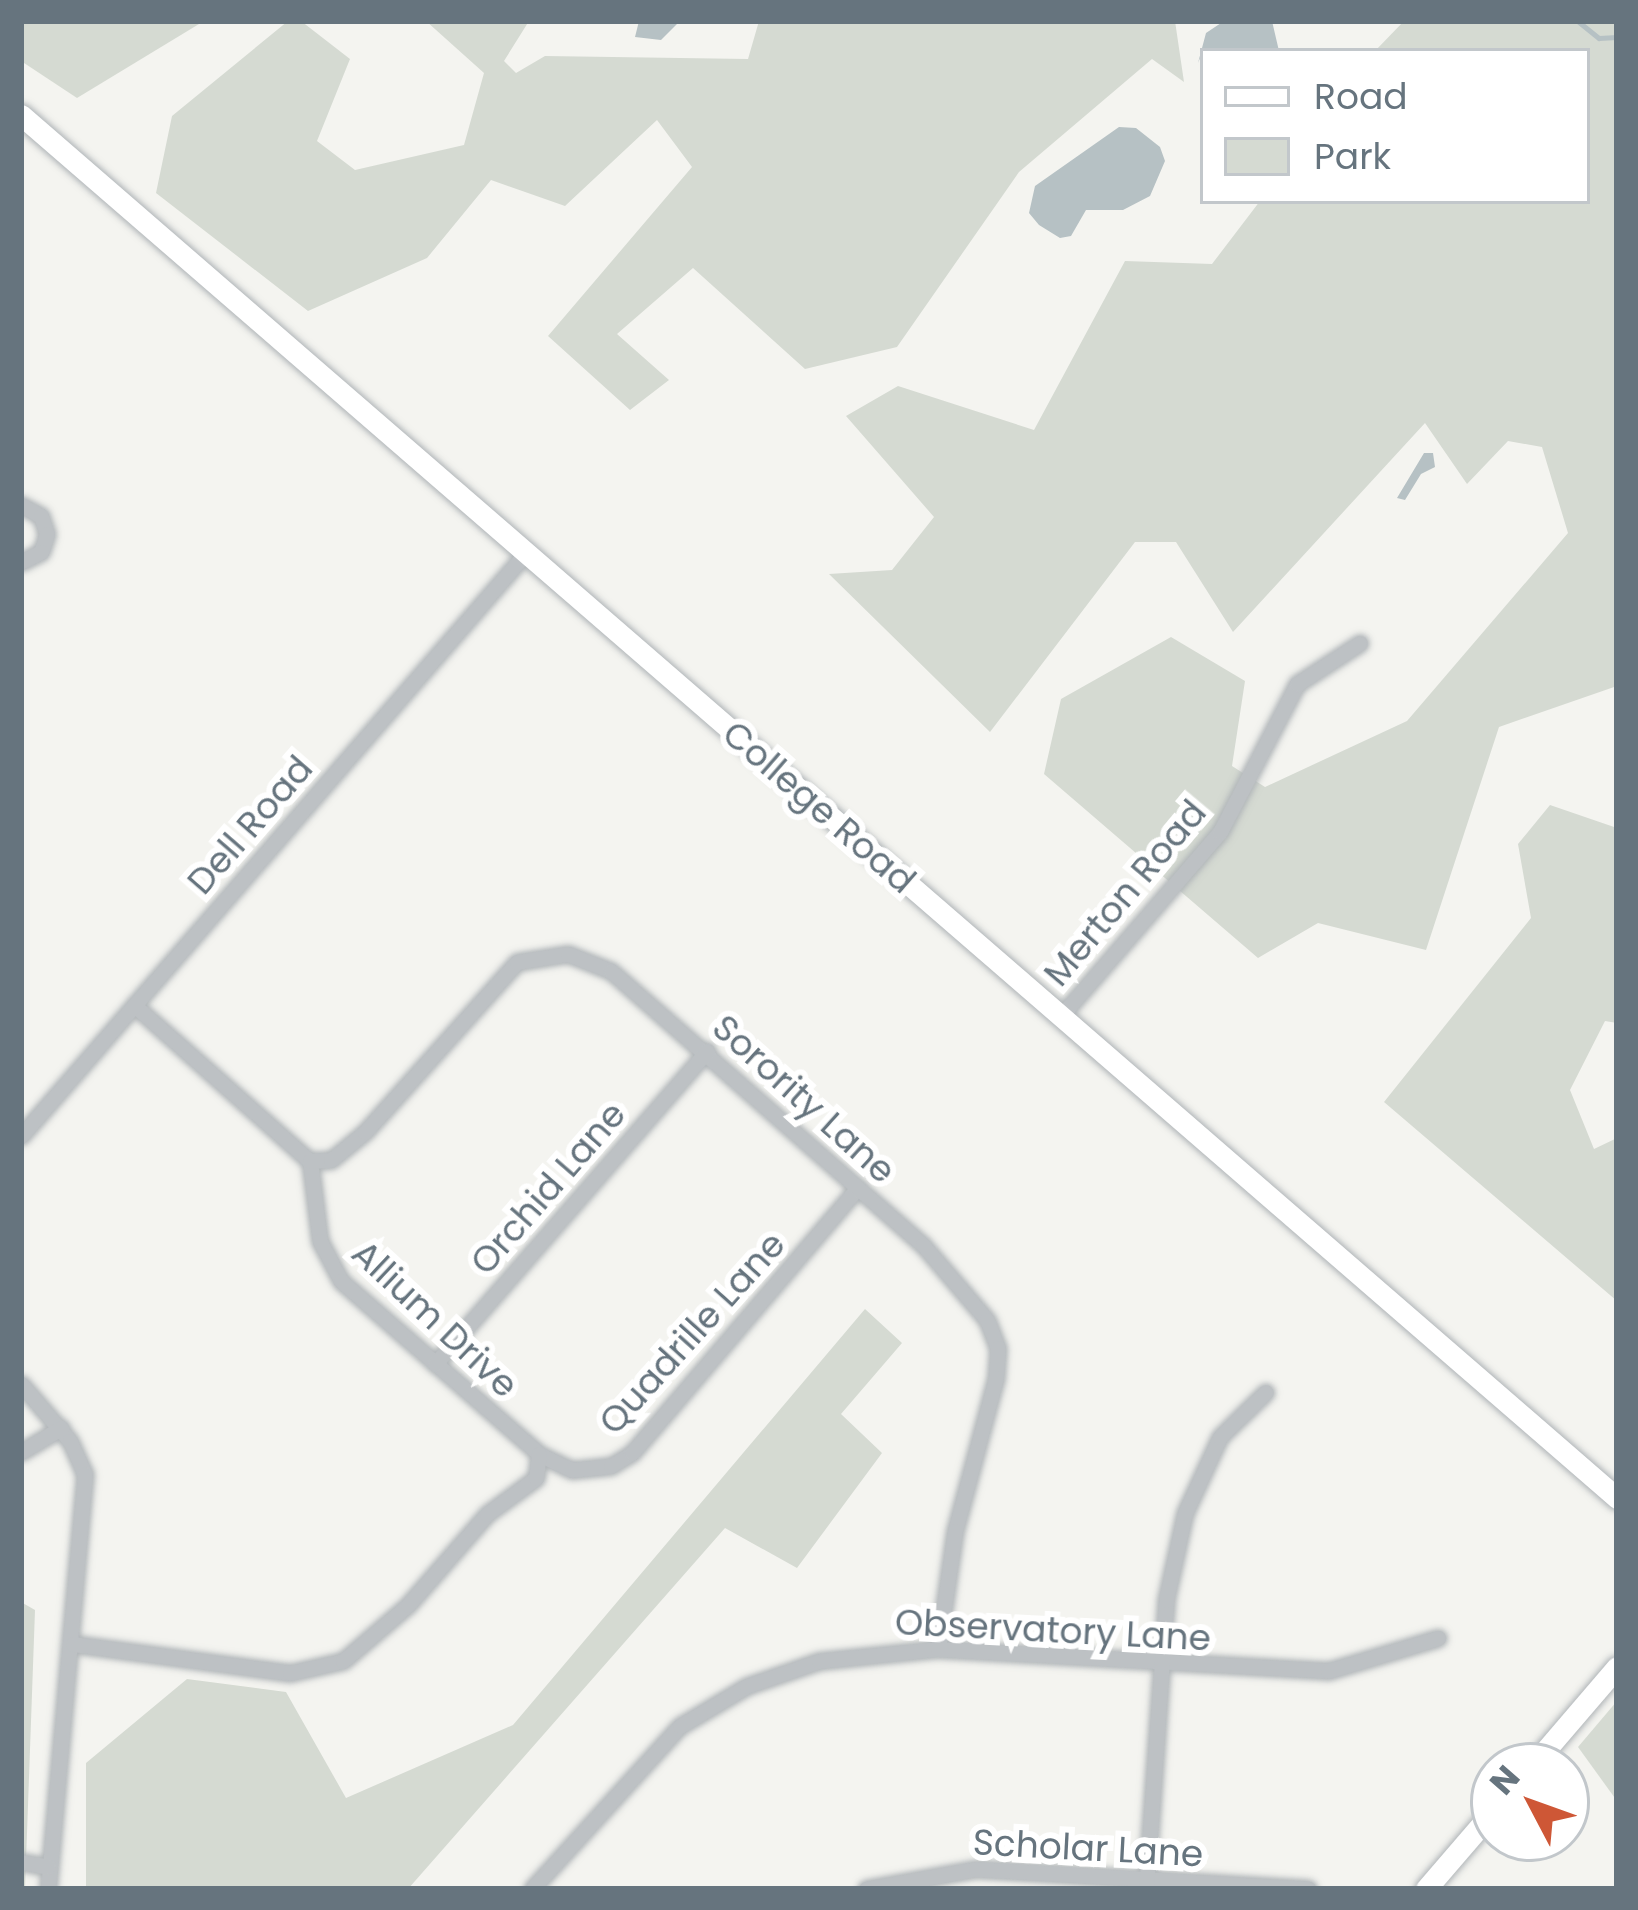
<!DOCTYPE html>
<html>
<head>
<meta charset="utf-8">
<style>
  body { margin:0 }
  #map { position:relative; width:1638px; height:1910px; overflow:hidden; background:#f4f4f0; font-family:Poppins,sans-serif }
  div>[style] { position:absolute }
  .green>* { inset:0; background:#d5dad2 }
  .water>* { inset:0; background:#b6c1c4 }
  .stream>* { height:4.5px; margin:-2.25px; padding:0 2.25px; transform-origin:2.25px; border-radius:2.25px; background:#b6c1c4 }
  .roads { filter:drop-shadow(0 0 3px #b0b5b8) drop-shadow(0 0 3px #b0b5b8) }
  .street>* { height:15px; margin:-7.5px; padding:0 7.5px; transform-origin:7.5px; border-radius:7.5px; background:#bdc1c4 }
  .secondary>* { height:21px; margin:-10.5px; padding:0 10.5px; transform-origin:10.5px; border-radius:10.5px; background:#fff }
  span { translate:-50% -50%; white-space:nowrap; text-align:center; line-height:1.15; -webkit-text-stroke:12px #fff; paint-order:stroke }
  .street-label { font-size:36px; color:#66747e }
  .frame { position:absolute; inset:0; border:24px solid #66747e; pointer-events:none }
  .legend { position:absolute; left:1200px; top:48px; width:390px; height:156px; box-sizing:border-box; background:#fff; border:3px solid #c2c7cb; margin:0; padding:15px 21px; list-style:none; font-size:36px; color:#66747e }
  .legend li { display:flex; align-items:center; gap:24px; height:60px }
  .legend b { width:60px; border:3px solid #c2c7cb }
  .north { position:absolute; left:1470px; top:1742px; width:120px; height:120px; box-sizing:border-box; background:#fff; border:3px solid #c2c7cb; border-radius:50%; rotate:311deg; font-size:33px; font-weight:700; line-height:48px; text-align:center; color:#66747e }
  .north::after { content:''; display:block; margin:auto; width:42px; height:54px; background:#ce5736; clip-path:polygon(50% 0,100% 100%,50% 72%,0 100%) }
</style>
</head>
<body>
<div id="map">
  <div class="green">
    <div style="clip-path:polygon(21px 21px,204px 21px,77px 98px,21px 61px)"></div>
    <div style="clip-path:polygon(288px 21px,301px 21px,350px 59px,317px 141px,355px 170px,464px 145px,484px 73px,426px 21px,529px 21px,504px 61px,516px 73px,545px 56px,748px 59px,759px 21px,1175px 21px,1184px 82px,1152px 59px,1019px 172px,897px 347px,805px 369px,693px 268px,617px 334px,669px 380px,630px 410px,548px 336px,692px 167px,657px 120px,565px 206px,491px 180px,427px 258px,308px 311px,156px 193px,172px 116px)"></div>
    <div style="clip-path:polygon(1404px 21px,1617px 21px,1617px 686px,1499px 727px,1426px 950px,1318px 923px,1258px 958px,1044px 774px,1061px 699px,1171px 637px,1245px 681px,1232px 766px,1265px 787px,1407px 721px,1568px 533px,1542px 447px,1508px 441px,1467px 484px,1425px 423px,1233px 632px,1176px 542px,1135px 542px,990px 732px,829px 574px,892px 570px,934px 517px,846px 416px,898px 386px,1034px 430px,1125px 261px,1212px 264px,1260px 201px,1587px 201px,1587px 51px,1375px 51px)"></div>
    <div style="clip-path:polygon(1550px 805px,1617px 828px,1617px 1023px,1605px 1021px,1570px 1090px,1594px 1149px,1617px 1138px,1617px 1301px,1384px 1102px,1531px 918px,1518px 844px)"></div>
    <div style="clip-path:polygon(865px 1309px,902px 1343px,841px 1414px,882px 1453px,797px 1568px,725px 1528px,408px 1889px,86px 1889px,86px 1763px,187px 1679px,286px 1692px,346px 1798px,513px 1725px)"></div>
    <div style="clip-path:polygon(21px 1602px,35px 1610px,25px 1889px,21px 1889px)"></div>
    <div style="clip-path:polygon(1617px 1701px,1617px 1801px,1578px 1747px)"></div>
  </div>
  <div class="water">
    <div style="clip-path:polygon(639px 21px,708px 21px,679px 22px,661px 40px,635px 37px)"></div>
    <div style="clip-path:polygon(1224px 21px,1272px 21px,1279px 51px,1203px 51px,1198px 63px,1206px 33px)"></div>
    <div style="clip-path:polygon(1119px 127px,1136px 128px,1160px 147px,1165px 161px,1150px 196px,1123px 210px,1086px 210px,1071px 236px,1060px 238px,1039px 225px,1029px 213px,1035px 186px)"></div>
    <div style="clip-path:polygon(1424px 453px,1433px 453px,1435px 467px,1421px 474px,1405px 500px,1397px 498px)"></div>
  </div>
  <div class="stream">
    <div style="left:1578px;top:21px;width:27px;rotate:39deg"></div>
    <div style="left:1599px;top:38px;width:18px;rotate:-3deg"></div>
  </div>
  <div class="roads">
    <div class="street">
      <div style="left:21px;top:505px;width:23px;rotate:29deg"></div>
      <div style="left:41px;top:516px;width:19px;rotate:72deg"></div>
      <div style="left:47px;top:534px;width:19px;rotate:108deg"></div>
      <div style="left:41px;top:552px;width:22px;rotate:153deg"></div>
      <div style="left:134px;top:1005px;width:235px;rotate:41.6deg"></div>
      <div style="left:310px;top:1161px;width:81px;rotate:82.9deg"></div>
      <div style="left:320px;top:1241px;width:45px;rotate:62.3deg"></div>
      <div style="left:341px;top:1281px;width:263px;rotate:41.1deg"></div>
      <div style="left:539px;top:1454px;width:37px;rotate:26deg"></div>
      <div style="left:572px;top:1470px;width:39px;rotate:-6deg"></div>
      <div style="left:611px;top:1466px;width:25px;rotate:-32deg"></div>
      <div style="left:632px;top:1453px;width:349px;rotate:-49.6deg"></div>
      <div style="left:1061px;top:1016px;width:243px;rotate:-49.2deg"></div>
      <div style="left:1220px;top:832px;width:167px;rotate:-62.5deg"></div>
      <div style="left:1297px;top:684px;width:75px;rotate:-33.1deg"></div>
      <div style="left:21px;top:1136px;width:770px;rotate:-49.11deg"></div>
      <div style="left:310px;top:1161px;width:21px;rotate:-3deg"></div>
      <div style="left:331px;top:1160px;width:44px;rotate:-39.5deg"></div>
      <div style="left:365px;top:1132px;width:228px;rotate:-48.2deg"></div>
      <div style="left:517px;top:962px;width:52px;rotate:-8.9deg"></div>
      <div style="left:568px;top:954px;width:46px;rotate:21.6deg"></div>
      <div style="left:611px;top:971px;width:415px;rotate:41.3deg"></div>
      <div style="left:923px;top:1245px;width:99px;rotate:49.5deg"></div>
      <div style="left:987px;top:1320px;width:30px;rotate:69deg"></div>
      <div style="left:998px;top:1348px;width:30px;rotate:94deg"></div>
      <div style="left:996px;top:1378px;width:158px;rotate:105deg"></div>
      <div style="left:955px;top:1531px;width:119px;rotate:98.2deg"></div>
      <div style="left:435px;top:1364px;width:415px;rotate:-49deg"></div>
      <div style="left:21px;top:1384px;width:75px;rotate:49.3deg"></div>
      <div style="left:70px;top:1441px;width:36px;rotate:66deg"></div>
      <div style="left:85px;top:1474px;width:417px;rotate:95.1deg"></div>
      <div style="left:21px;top:1452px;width:47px;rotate:-31deg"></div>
      <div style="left:73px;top:1644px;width:219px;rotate:7.6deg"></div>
      <div style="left:290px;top:1673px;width:54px;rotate:-12.8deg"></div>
      <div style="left:343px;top:1661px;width:86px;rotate:-40.7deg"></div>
      <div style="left:408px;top:1605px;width:121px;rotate:-49deg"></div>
      <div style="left:487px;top:1514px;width:61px;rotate:-36.3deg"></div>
      <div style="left:536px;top:1478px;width:24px;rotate:-83deg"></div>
      <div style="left:21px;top:1862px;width:27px;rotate:10deg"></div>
      <div style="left:532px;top:1889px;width:220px;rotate:-47.8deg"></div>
      <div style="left:680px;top:1726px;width:78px;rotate:-30.8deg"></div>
      <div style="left:747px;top:1686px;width:76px;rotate:-19.1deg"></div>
      <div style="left:819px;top:1661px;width:120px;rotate:-5.8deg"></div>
      <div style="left:938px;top:1649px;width:391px;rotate:3.2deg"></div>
      <div style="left:1328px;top:1671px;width:115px;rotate:-16.7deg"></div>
      <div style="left:866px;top:1889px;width:112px;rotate:-10.3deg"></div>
      <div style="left:976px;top:1869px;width:333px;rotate:3.4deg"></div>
      <div style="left:1146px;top:1889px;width:290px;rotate:-86deg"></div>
      <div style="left:1166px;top:1600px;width:89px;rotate:-77.7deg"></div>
      <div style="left:1185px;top:1513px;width:84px;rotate:-65.3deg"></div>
      <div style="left:1220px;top:1437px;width:64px;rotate:-44.4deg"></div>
    </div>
    <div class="secondary">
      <div style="left:21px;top:115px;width:2112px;rotate:40.91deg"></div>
      <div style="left:1532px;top:1766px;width:130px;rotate:-49.4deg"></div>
      <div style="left:1426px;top:1889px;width:104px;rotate:-49.3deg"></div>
    </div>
  </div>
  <div class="street-label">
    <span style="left:819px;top:807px;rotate:41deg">College Road</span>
    <span style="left:250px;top:825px;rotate:-49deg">Dell Road</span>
    <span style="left:1125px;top:893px;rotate:-50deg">Merton Road</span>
    <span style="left:804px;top:1099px;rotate:42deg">Sorority Lane</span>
    <span style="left:548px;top:1188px;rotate:-49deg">Orchid Lane</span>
    <span style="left:435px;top:1319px;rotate:43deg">Allium Drive</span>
    <span style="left:692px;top:1333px;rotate:-48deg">Quadrille Lane</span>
    <span style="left:1053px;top:1630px;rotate:3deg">Observatory Lane</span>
    <span style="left:1088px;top:1848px;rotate:3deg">Scholar Lane</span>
  </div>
  <div class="frame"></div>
  <ul class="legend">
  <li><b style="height:15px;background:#fff"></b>Road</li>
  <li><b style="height:33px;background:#d5dad2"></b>Park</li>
  </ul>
  <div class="north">N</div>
</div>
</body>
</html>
